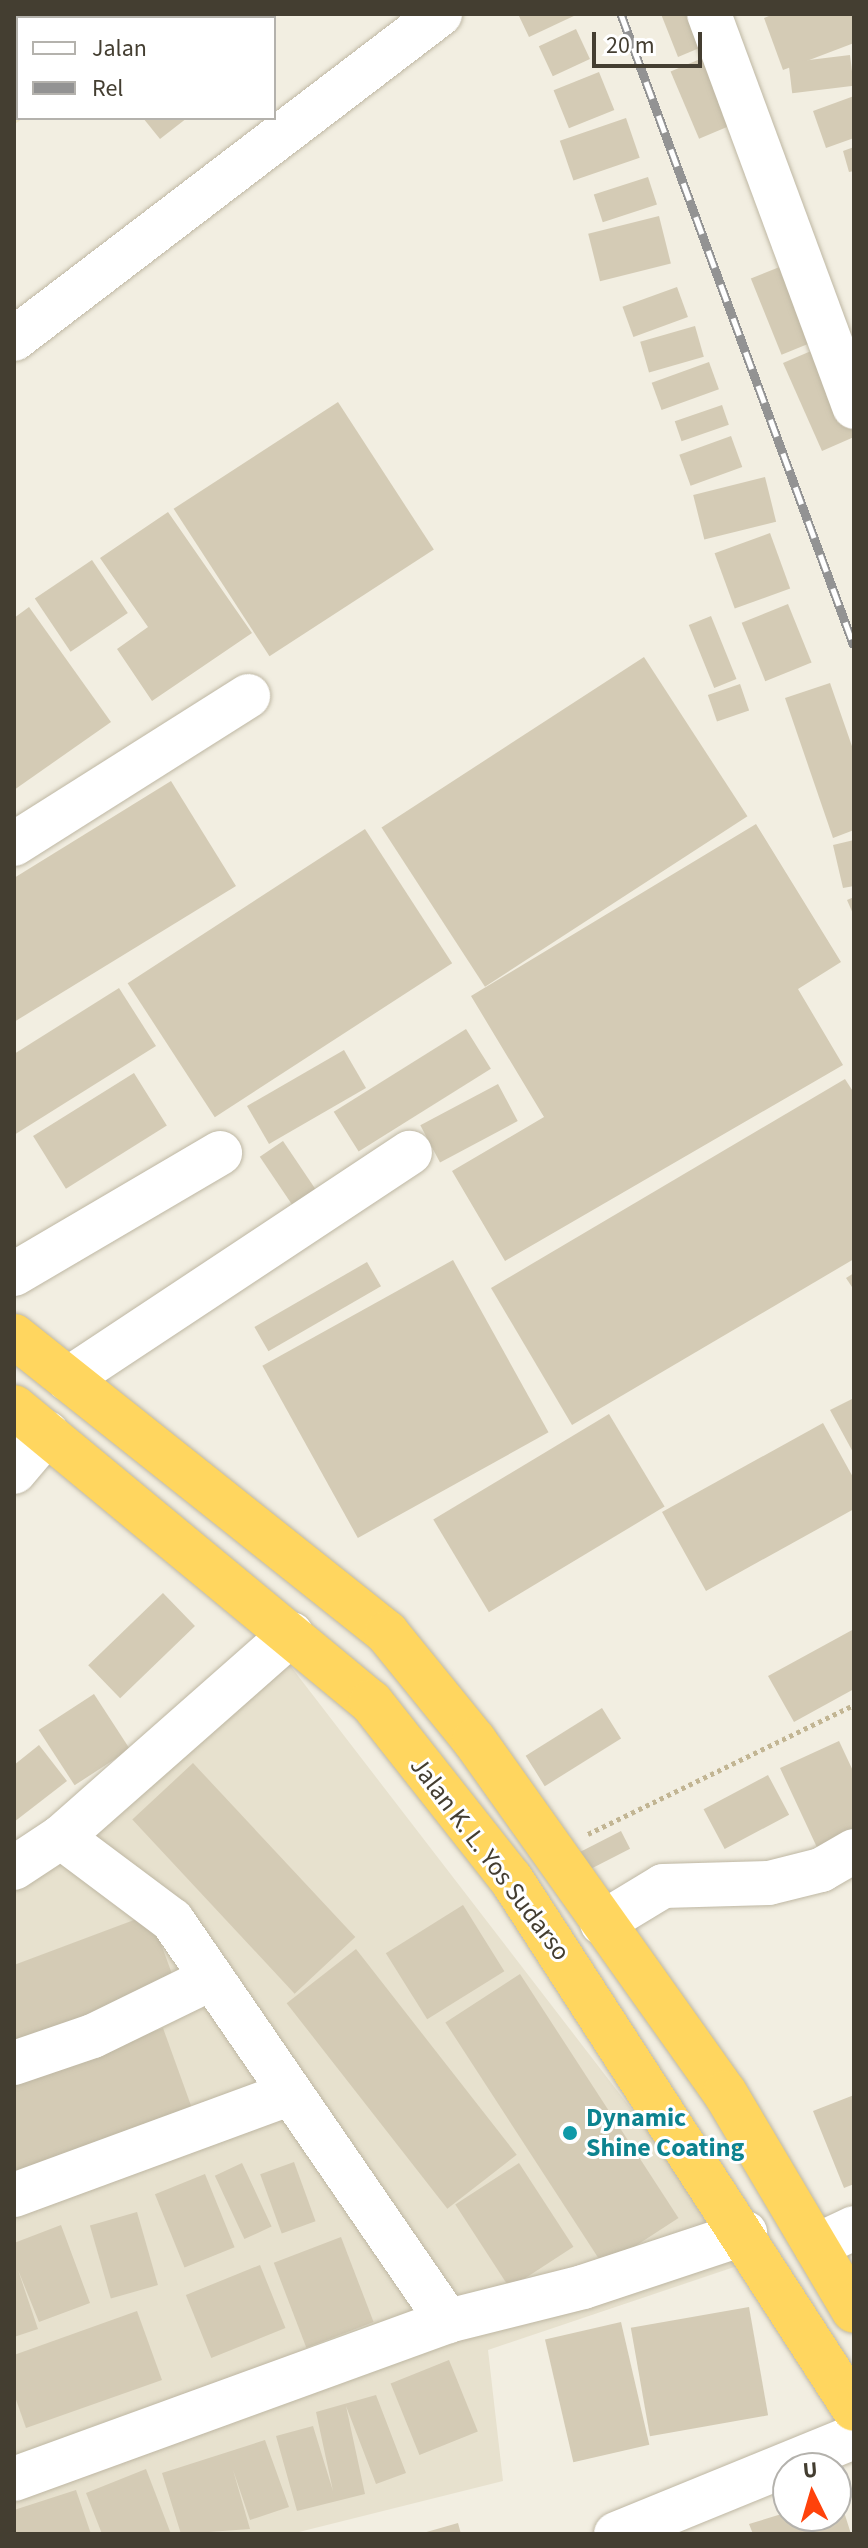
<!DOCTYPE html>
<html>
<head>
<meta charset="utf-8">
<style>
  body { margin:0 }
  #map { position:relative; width:868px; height:2548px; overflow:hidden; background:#f2eee1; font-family:"Source Sans 3",sans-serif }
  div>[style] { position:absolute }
  .residential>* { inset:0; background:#e7e1ce }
  .education>* { inset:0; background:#ede6c9 }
  .building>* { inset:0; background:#d4cbb5; transform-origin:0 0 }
  .path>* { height:5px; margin-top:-2.5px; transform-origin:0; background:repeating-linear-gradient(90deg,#c2b593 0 4px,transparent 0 8px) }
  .roads { filter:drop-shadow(0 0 2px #beb7a3) drop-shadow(0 0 2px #beb7a3) }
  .minor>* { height:44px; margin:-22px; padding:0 22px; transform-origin:22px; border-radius:22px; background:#fff }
  .highway>* { height:44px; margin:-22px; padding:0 22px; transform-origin:22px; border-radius:22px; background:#ffd65f }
  .rail>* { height:9px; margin-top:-4.5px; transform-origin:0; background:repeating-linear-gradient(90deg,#fff 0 18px,#939393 0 36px); box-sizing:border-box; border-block:2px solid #939393 }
  .dots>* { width:22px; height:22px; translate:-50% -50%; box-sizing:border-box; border:4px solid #fff; border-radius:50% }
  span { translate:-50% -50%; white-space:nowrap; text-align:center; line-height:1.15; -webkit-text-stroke:6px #fff; paint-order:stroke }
  .street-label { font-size:26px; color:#443e31 }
  .culture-label { font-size:26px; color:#0d838f; font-weight:700 }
  .left { translate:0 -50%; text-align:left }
  .frame { position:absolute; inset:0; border:16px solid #443e31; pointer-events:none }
  .legend { position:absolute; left:16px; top:16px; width:260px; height:104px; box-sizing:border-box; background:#fff; border:2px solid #b4b2ad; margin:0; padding:10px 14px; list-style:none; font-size:24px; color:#443e31 }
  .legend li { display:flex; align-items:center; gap:16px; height:40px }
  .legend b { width:40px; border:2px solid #b4b2ad }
  .north { position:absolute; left:772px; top:2452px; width:80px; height:80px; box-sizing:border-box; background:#fff; border:2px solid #b4b2ad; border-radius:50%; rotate:355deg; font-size:22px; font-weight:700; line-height:32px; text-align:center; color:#443e31 }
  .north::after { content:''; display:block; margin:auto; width:28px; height:36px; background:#ff420b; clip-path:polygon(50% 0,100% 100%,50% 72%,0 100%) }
  .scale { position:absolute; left:592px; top:32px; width:110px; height:36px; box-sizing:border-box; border:4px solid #443e31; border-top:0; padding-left:10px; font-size:24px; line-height:28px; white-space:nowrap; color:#443e31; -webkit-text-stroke:6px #fff; paint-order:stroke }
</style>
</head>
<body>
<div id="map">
  <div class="residential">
    <div style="clip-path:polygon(272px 1642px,749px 2262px,488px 2350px,503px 2481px,291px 2534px,14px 2534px,14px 1849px)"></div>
  </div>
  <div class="education">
    <div style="clip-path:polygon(14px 14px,122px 14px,125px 18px,18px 18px,23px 118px,14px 125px)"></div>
  </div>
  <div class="building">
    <div style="clip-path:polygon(104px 14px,18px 18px,14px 115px,14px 17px)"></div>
    <div style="clip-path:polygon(518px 14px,578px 14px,529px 37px)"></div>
    <div style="clip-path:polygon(661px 14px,697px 14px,709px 44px,678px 57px)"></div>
    <div style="clip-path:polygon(774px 14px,853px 14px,854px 43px,783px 70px,764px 18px)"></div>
    <div style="left:576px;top:29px;width:33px;height:41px;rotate:65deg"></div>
    <div style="left:712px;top:54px;width:73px;height:45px;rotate:67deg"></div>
    <div style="left:850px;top:55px;width:31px;height:62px;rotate:83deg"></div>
    <div style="left:599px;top:72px;width:41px;height:49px;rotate:68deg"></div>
    <div style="clip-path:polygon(854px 96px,854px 138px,826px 148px,813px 111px)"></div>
    <div style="clip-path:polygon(143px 118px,187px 118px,160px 139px)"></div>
    <div style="left:626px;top:118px;width:42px;height:70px;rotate:71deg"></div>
    <div style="clip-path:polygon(854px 147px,854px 171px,849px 172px,843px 151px)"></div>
    <div style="left:648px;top:177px;width:29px;height:57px;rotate:72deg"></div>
    <div style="left:659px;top:216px;width:49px;height:73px;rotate:76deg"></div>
    <div style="left:787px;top:264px;width:82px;height:39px;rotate:68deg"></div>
    <div style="left:677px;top:287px;width:32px;height:58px;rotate:70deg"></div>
    <div style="left:695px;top:326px;width:32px;height:57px;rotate:74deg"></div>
    <div style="clip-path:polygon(818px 348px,854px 429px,854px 437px,822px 451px,783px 363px)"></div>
    <div style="left:709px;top:362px;width:29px;height:61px;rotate:70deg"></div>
    <div style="left:338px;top:402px;width:176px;height:196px;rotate:57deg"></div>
    <div style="left:722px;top:405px;width:21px;height:50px;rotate:71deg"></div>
    <div style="left:731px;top:436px;width:33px;height:55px;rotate:70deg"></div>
    <div style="left:765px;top:477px;width:46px;height:74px;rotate:76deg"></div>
    <div style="clip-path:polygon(168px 512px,252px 633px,152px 701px,117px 649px,148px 627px,100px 558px)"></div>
    <div style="left:770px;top:533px;width:59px;height:59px;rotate:70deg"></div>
    <div style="left:92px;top:560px;width:64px;height:69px;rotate:56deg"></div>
    <div style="left:788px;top:604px;width:63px;height:50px;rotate:68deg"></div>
    <div style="clip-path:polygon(29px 607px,111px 722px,14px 790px,14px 618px)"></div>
    <div style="left:711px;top:616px;width:68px;height:24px;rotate:68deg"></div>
    <div style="left:644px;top:657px;width:190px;height:313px;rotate:57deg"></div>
    <div style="clip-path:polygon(830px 683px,854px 752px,854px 830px,833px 838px,785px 698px)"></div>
    <div style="left:740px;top:684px;width:28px;height:34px;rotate:71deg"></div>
    <div style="clip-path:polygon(171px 781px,236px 886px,14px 1022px,14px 878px)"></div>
    <div style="clip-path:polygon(756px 824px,841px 962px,798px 989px,843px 1065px,505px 1261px,452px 1171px,544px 1117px,471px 996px)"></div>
    <div style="left:365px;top:829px;width:160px;height:283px;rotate:57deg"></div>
    <div style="clip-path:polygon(854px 840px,854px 886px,843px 888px,833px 845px)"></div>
    <div style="clip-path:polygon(854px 897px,854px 916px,847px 900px)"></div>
    <div style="clip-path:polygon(119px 988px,156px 1046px,14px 1135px,14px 1054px)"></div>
    <div style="left:466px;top:1029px;width:47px;height:156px;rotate:58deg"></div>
    <div style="left:344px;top:1050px;width:44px;height:112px;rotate:60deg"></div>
    <div style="left:134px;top:1073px;width:62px;height:119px;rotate:58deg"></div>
    <div style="clip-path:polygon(845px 1079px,854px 1093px,854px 1259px,572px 1425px,491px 1288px)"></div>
    <div style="left:498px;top:1084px;width:42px;height:88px;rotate:62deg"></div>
    <div style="left:283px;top:1141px;width:63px;height:28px;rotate:56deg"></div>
    <div style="left:453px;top:1260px;width:197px;height:218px;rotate:61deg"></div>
    <div style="left:367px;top:1262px;width:28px;height:130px;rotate:60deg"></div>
    <div style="clip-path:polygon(854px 1273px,854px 1290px,846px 1278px)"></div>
    <div style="clip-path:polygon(854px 1398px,854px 1454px,830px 1410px)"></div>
    <div style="left:609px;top:1414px;width:108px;height:205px;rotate:59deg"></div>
    <div style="clip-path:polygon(823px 1423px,854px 1479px,854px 1509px,706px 1591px,662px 1512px)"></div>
    <div style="left:163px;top:1593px;width:46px;height:104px;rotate:46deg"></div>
    <div style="clip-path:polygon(854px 1629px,854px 1689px,794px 1722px,768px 1676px)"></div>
    <div style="left:94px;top:1694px;width:66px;height:66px;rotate:57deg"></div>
    <div style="left:602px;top:1708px;width:36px;height:90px;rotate:58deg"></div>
    <div style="clip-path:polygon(839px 1741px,854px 1773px,854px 1840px,821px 1856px,780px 1768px)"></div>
    <div style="clip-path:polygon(39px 1745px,67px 1781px,14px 1822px,14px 1765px)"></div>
    <div style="left:193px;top:1763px;width:238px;height:83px;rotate:47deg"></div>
    <div style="left:768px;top:1775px;width:45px;height:73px;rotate:62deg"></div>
    <div style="left:621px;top:1831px;width:20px;height:46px;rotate:63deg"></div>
    <div style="left:463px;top:1905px;width:78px;height:91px;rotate:58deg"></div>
    <div style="clip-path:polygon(150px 1914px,175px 1982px,14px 2043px,14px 1965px)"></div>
    <div style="left:356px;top:1949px;width:261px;height:88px;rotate:52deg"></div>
    <div style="left:520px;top:1974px;width:291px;height:89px;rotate:57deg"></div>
    <div style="clip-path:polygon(163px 2028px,193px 2111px,14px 2174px,14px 2082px)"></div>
    <div style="clip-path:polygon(854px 2095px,854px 2184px,844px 2188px,813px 2111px)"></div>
    <div style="left:294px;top:2162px;width:63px;height:36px;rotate:70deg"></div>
    <div style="left:242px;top:2163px;width:70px;height:30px;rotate:65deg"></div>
    <div style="left:519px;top:2163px;width:100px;height:76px;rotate:57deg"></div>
    <div style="left:205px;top:2174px;width:79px;height:54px;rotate:68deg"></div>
    <div style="left:137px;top:2212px;width:76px;height:49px;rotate:74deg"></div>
    <div style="clip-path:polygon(61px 2225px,90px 2303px,39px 2322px,18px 2270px,38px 2329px,14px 2337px,14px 2243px)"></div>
    <div style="left:341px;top:2237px;width:91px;height:72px;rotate:69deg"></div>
    <div style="left:260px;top:2265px;width:68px;height:80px;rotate:68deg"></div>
    <div style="left:749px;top:2307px;width:110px;height:120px;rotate:80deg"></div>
    <div style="clip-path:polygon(137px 2311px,162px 2380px,26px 2428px,14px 2394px,14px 2355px)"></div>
    <div style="left:621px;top:2322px;width:126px;height:78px;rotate:77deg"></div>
    <div style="left:449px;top:2360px;width:77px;height:63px;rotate:68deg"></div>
    <div style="clip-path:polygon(376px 2395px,406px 2473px,376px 2484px,346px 2406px,365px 2494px,297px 2511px,276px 2436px,313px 2426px,333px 2491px,316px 2412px)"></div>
    <div style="clip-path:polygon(265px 2440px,289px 2507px,250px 2520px,233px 2470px,250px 2529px,181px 2534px,162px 2473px)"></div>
    <div style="clip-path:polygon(146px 2469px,171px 2534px,102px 2534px,86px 2493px)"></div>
    <div style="clip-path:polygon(76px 2490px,91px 2534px,16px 2534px,14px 2510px)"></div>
    <div style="clip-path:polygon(839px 2496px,851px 2534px,753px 2534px,749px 2524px,788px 2512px,836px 2516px)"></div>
    <div style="clip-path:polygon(458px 2523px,461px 2534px,423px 2534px,423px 2533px)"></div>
  </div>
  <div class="path">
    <div style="left:588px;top:1834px;width:296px;rotate:-25.9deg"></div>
  </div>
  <div class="roads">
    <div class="minor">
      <div style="left:709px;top:14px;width:419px;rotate:69.7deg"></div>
      <div style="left:14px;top:339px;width:536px;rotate:-37.34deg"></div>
      <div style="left:14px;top:844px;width:277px;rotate:-32.3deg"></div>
      <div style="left:14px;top:1274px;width:239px;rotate:-30.4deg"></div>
      <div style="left:68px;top:1379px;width:410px;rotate:-33.5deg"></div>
      <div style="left:14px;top:1472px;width:51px;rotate:-49.8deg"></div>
      <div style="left:61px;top:1837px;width:139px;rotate:36.8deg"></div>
      <div style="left:172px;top:1920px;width:487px;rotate:55.5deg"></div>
      <div style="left:14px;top:1868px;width:56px;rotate:-33.4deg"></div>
      <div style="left:61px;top:1837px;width:307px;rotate:-41.4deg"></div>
      <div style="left:602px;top:1923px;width:71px;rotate:-31.2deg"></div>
      <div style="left:663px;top:1886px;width:106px;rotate:-1.6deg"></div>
      <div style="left:769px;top:1883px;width:54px;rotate:-14deg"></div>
      <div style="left:821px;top:1870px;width:38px;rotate:-30deg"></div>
      <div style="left:14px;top:2063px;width:83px;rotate:-18.9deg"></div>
      <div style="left:93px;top:2036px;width:132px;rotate:-26deg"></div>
      <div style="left:14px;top:2195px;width:290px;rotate:-20.2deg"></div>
      <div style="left:816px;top:2246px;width:42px;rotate:-25.3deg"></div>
      <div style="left:14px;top:2479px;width:462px;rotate:-20deg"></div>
      <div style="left:448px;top:2321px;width:139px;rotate:-14.1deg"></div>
      <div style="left:583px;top:2287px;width:171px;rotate:-18.4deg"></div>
      <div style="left:616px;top:2534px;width:257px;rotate:-22.2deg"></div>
    </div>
    <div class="highway">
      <div style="left:14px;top:1336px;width:477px;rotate:38.5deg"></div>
      <div style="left:387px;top:1633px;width:138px;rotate:50.9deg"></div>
      <div style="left:474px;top:1740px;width:433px;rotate:54.6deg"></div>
      <div style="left:725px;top:2093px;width:253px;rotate:59.4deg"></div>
      <div style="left:14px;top:1407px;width:463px;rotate:39.6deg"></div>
      <div style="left:371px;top:1702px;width:226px;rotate:51.7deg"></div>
      <div style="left:511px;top:1879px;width:631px;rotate:57.09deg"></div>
    </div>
  </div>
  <div class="rail">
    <div style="left:621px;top:14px;width:674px;rotate:69.76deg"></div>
  </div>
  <div class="dots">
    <div style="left:570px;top:2133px;background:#0f9aa8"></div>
  </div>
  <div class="street-label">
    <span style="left:490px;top:1859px;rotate:53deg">Jalan K. L. Yos Sudarso</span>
  </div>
  <div class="culture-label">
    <span class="left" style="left:586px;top:2133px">Dynamic<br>Shine Coating</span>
  </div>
  <div class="frame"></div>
  <ul class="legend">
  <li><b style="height:10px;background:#fff"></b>Jalan</li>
  <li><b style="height:10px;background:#939393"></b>Rel</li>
  </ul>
  <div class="north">U</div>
  <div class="scale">20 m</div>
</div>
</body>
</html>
